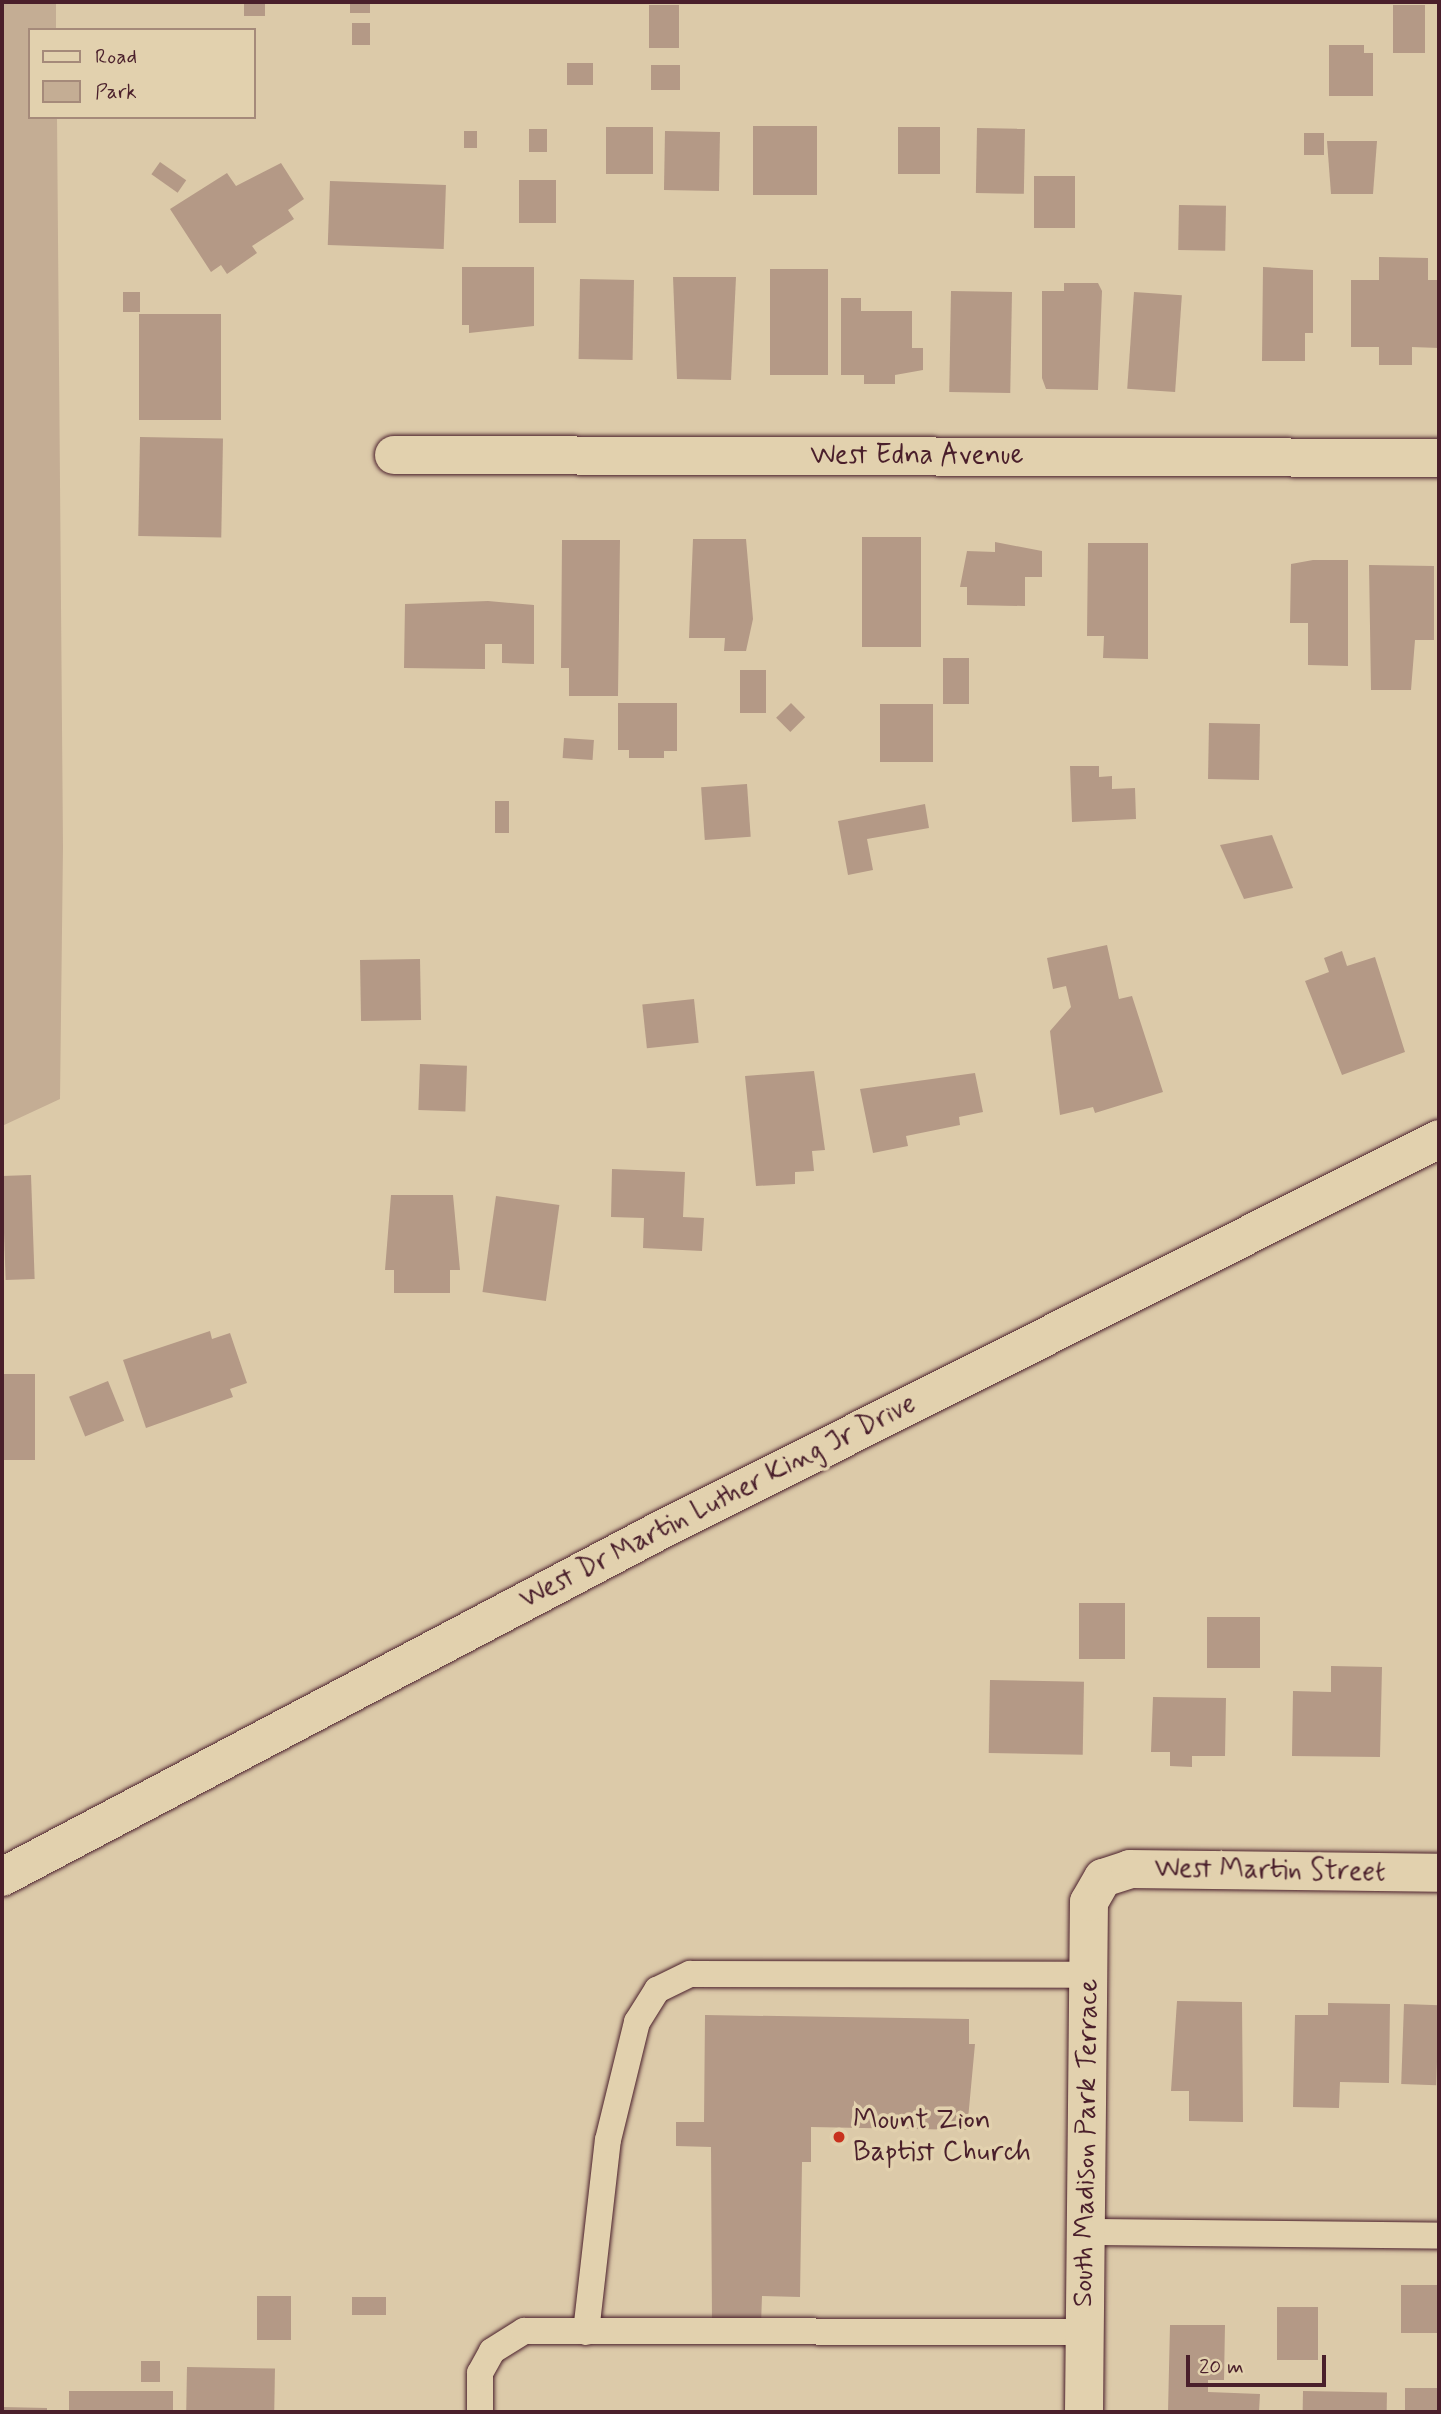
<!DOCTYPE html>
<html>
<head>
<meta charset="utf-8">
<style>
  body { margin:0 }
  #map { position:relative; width:1441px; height:2414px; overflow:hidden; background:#dccaa9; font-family:Mynerve,sans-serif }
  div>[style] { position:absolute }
  .green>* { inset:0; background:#c4ad94 }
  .building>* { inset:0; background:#b49986; transform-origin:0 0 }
  .roads { filter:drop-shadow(0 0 2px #4a1f2b) drop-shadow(0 0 2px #4a1f2b) }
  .service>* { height:26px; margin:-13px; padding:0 13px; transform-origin:13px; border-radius:13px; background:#e2d1ae }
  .minor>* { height:38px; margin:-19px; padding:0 19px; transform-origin:19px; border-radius:19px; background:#e2d1ae }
  .secondary>* { height:38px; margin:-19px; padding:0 19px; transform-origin:19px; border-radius:19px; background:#e2d1ae }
  .dots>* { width:19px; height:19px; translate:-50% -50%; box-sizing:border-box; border:4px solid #e2d1ae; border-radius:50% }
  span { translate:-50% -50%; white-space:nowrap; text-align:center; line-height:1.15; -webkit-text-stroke:7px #e2d1ae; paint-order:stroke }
  .street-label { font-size:28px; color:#4a1f2b }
  .poi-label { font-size:28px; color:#4a1f2b }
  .left { translate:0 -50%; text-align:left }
  .frame { position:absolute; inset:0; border:4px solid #4a1f2b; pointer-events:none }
  .legend { position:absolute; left:28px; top:28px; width:228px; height:91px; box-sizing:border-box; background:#e2d1ae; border:2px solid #a58a7a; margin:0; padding:9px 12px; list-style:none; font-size:21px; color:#4a1f2b }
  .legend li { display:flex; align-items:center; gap:14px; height:35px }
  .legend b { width:35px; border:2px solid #a58a7a }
  .scale { position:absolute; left:1186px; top:2355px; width:140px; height:32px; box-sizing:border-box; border:4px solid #4a1f2b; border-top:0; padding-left:9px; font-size:21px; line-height:24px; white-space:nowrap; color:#4a1f2b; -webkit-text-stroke:5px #e2d1ae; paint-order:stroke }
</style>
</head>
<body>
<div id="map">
  <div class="green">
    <div style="clip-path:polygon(2px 2px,56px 2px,56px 30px,30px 30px,30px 117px,57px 117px,63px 847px,60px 1099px,2px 1126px)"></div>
  </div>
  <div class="building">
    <div style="left:244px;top:2px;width:21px;height:14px"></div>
    <div style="left:350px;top:2px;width:20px;height:11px"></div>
    <div style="left:649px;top:5px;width:30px;height:43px"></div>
    <div style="left:1393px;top:5px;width:32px;height:48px"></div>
    <div style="left:352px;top:23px;width:18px;height:22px"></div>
    <div style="clip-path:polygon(1329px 45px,1364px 45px,1364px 53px,1373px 53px,1373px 96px,1329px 96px)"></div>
    <div style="left:567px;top:63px;width:26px;height:22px"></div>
    <div style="left:651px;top:65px;width:29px;height:25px"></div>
    <div style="left:753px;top:126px;width:64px;height:69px"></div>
    <div style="left:606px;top:127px;width:47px;height:47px"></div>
    <div style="left:898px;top:127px;width:42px;height:47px"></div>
    <div style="left:977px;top:128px;width:48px;height:65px;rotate:1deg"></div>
    <div style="left:529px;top:129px;width:18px;height:23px"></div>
    <div style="left:464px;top:131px;width:13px;height:17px"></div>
    <div style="left:665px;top:131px;width:55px;height:59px;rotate:1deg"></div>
    <div style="left:1304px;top:133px;width:20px;height:22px"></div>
    <div style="clip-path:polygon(1327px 141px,1377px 141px,1373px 194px,1331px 194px)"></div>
    <div style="left:160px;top:162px;width:32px;height:15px;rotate:35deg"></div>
    <div style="clip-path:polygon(281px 163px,304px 199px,288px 210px,294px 219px,252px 246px,257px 253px,227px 274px,221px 265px,211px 272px,170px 209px,227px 173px,236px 186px)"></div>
    <div style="left:1034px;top:176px;width:41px;height:52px"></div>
    <div style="left:519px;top:180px;width:37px;height:43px"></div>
    <div style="left:330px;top:181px;width:116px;height:64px;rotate:2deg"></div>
    <div style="left:1179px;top:205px;width:47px;height:45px;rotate:1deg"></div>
    <div style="clip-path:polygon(1379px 257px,1428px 258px,1428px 280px,1439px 280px,1439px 348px,1412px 347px,1412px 365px,1379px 365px,1379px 347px,1351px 347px,1351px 280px,1379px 280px)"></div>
    <div style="clip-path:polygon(462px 267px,534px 267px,534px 326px,469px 333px,469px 325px,462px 325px)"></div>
    <div style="clip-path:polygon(1263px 267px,1313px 270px,1313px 333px,1305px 333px,1305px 361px,1262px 361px)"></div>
    <div style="left:770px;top:269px;width:58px;height:106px"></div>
    <div style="clip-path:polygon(673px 277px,736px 277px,731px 380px,677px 379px)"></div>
    <div style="left:580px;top:279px;width:54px;height:80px;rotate:1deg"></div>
    <div style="clip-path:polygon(1064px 283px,1098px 283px,1102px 291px,1098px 390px,1046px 389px,1042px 378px,1042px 291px,1064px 291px)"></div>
    <div style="left:951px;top:291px;width:61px;height:101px;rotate:1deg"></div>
    <div style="left:123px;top:292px;width:17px;height:20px"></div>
    <div style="left:1134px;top:292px;width:48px;height:97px;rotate:4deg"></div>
    <div style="clip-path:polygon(841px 298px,861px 298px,861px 311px,912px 311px,912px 348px,923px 348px,923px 370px,895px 375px,895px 384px,864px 384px,864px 375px,841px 375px)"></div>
    <div style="left:139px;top:314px;width:82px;height:106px"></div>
    <div style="left:140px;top:437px;width:83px;height:99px;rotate:1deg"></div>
    <div style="left:862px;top:537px;width:59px;height:110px"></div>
    <div style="clip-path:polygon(693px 539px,746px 539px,753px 619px,746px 651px,724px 651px,725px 638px,689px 638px)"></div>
    <div style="clip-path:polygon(562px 540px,620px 540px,618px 696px,569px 696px,569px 668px,561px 668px)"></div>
    <div style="clip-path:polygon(995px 542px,1042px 551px,1042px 577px,1025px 577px,1025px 606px,967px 605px,967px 587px,960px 587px,967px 551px,995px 552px)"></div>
    <div style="clip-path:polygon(1088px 543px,1148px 543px,1148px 659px,1103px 658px,1104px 636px,1087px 636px)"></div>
    <div style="clip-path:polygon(1313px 560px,1348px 560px,1348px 666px,1308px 665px,1308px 623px,1290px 623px,1291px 564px)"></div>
    <div style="clip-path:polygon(1369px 565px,1434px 566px,1434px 640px,1415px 640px,1411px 690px,1371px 690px)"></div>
    <div style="clip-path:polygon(488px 601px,534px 605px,534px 664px,502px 663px,502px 644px,485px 644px,485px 669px,404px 668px,405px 604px)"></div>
    <div style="left:943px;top:658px;width:26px;height:46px"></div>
    <div style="left:740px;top:670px;width:26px;height:43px"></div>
    <div style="clip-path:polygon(618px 703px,677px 703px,677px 751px,664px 751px,664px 758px,629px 758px,629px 750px,618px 750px)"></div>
    <div style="left:791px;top:703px;width:20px;height:21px;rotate:45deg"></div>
    <div style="left:880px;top:704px;width:53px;height:58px"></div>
    <div style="left:1209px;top:723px;width:51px;height:56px;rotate:1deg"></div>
    <div style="left:564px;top:738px;width:30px;height:20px;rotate:4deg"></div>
    <div style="clip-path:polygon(1070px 766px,1099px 766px,1099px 777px,1112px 776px,1112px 789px,1135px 788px,1136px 819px,1072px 822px)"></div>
    <div style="left:747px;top:784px;width:53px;height:46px;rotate:86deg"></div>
    <div style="left:495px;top:801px;width:14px;height:32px"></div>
    <div style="clip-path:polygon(925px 804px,929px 828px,867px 839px,873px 870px,848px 875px,838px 821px)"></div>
    <div style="clip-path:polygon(1272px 835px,1293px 888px,1244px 899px,1220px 845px)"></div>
    <div style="clip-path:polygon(1107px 945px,1119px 999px,1132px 996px,1163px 1092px,1095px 1113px,1093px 1107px,1060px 1115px,1050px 1031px,1071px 1007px,1066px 986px,1053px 989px,1047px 958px)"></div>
    <div style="clip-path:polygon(1342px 951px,1347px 966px,1375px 957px,1405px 1052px,1342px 1075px,1305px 981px,1329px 972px,1324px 958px)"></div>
    <div style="left:420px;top:959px;width:61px;height:60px;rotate:89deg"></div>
    <div style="left:694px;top:999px;width:44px;height:52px;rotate:84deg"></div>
    <div style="left:420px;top:1064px;width:47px;height:46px;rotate:2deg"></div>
    <div style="clip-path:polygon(814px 1071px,825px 1150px,812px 1151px,814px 1171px,795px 1172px,795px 1184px,756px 1186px,745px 1076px)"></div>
    <div style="clip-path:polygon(975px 1073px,983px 1112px,959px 1117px,960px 1125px,906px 1136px,908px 1146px,873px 1153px,860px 1089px)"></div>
    <div style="clip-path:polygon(612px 1169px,685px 1172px,683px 1217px,704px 1218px,702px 1251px,643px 1248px,644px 1218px,611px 1217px)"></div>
    <div style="left:31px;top:1175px;width:104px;height:29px;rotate:88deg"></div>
    <div style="clip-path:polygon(391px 1195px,453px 1195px,460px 1270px,450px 1270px,450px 1293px,394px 1293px,394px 1270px,385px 1270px)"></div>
    <div style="left:496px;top:1196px;width:64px;height:97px;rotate:8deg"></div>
    <div style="clip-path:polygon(210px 1331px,212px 1339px,230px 1333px,247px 1383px,230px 1389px,233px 1397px,146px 1428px,123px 1360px)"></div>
    <div style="left:2px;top:1374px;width:33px;height:86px"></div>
    <div style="left:108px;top:1381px;width:43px;height:42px;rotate:68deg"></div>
    <div style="left:1079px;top:1603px;width:46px;height:56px"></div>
    <div style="left:1207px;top:1617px;width:53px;height:51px"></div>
    <div style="clip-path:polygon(1331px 1666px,1382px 1667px,1380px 1757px,1292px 1756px,1293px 1691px,1331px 1692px)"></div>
    <div style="left:990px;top:1680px;width:94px;height:73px;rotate:1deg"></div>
    <div style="clip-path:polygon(1153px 1697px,1226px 1698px,1225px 1756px,1192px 1756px,1192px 1767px,1170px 1766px,1170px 1752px,1151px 1752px)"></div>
    <div style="clip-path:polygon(1177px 2001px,1242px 2002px,1243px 2122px,1189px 2121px,1189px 2091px,1171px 2091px)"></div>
    <div style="clip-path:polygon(1328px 2003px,1390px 2004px,1389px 2083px,1340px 2082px,1339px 2108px,1293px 2107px,1295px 2015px,1328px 2015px)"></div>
    <div style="left:1404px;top:2004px;width:35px;height:80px;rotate:2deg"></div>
    <div style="clip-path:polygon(705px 2015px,969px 2019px,969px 2044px,975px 2044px,967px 2130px,811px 2127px,811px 2162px,802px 2162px,800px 2297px,762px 2296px,761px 2325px,712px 2325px,711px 2147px,676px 2146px,676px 2122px,704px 2122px)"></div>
    <div style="left:1401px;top:2285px;width:38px;height:48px"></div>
    <div style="left:257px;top:2296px;width:34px;height:44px"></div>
    <div style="left:352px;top:2297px;width:34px;height:18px"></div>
    <div style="left:1277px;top:2307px;width:41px;height:53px"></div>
    <div style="clip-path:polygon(1170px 2325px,1225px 2325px,1224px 2380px,1208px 2380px,1208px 2392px,1260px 2394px,1259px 2412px,1168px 2412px)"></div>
    <div style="left:141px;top:2361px;width:19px;height:21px"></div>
    <div style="left:187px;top:2367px;width:88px;height:45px;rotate:1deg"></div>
    <div style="left:1405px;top:2388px;width:34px;height:24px"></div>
    <div style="left:69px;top:2391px;width:104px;height:21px"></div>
    <div style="left:1303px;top:2391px;width:84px;height:21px;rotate:1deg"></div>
    <div style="clip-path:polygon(2px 2407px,47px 2408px,47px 2412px,2px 2412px)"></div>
  </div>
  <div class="roads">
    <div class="service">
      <div style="left:1086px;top:2232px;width:353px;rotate:0.6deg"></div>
      <div style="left:586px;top:2332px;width:193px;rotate:-83.5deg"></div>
      <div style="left:608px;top:2140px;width:122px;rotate:-76.2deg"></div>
      <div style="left:637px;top:2022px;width:38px;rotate:-58deg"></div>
      <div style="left:657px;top:1990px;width:37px;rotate:-26deg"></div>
      <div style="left:690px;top:1974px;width:399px;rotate:0.1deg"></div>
      <div style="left:480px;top:2412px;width:39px;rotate:-90deg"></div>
      <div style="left:480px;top:2373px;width:25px;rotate:-61deg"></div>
      <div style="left:492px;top:2351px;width:38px;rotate:-32deg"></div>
      <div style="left:524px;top:2331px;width:561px;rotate:0.1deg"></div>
    </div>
    <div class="minor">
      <div style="left:394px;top:455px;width:1045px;rotate:0.16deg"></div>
      <div style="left:1084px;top:2412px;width:510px;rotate:-89.44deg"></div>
      <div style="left:1089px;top:1902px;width:28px;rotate:-60deg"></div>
      <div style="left:1103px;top:1878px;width:28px;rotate:-18deg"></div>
      <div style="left:1130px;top:1869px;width:309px;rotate:0.7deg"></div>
    </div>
    <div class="secondary">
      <div style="left:2px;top:1877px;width:738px;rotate:-27.78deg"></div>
      <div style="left:655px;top:1533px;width:877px;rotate:-26.68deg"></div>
    </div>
  </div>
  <div class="dots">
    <div style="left:839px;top:2137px;background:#c8321e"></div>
  </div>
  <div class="street-label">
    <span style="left:917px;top:456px">West Edna Avenue</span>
    <span style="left:718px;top:1502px;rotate:-27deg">West Dr Martin Luther King Jr Drive</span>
    <span style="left:1270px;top:1871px;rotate:1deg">West Martin Street</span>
    <span style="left:1087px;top:2143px;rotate:-89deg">South Madison Park Terrace</span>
  </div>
  <div class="poi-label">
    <span class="left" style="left:853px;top:2137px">Mount Zion<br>Baptist Church</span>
  </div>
  <div class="frame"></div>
  <ul class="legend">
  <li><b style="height:9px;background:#e2d1ae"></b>Road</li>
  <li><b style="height:19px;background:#c4ad94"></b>Park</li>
  </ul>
  <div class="scale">20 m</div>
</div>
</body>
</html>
